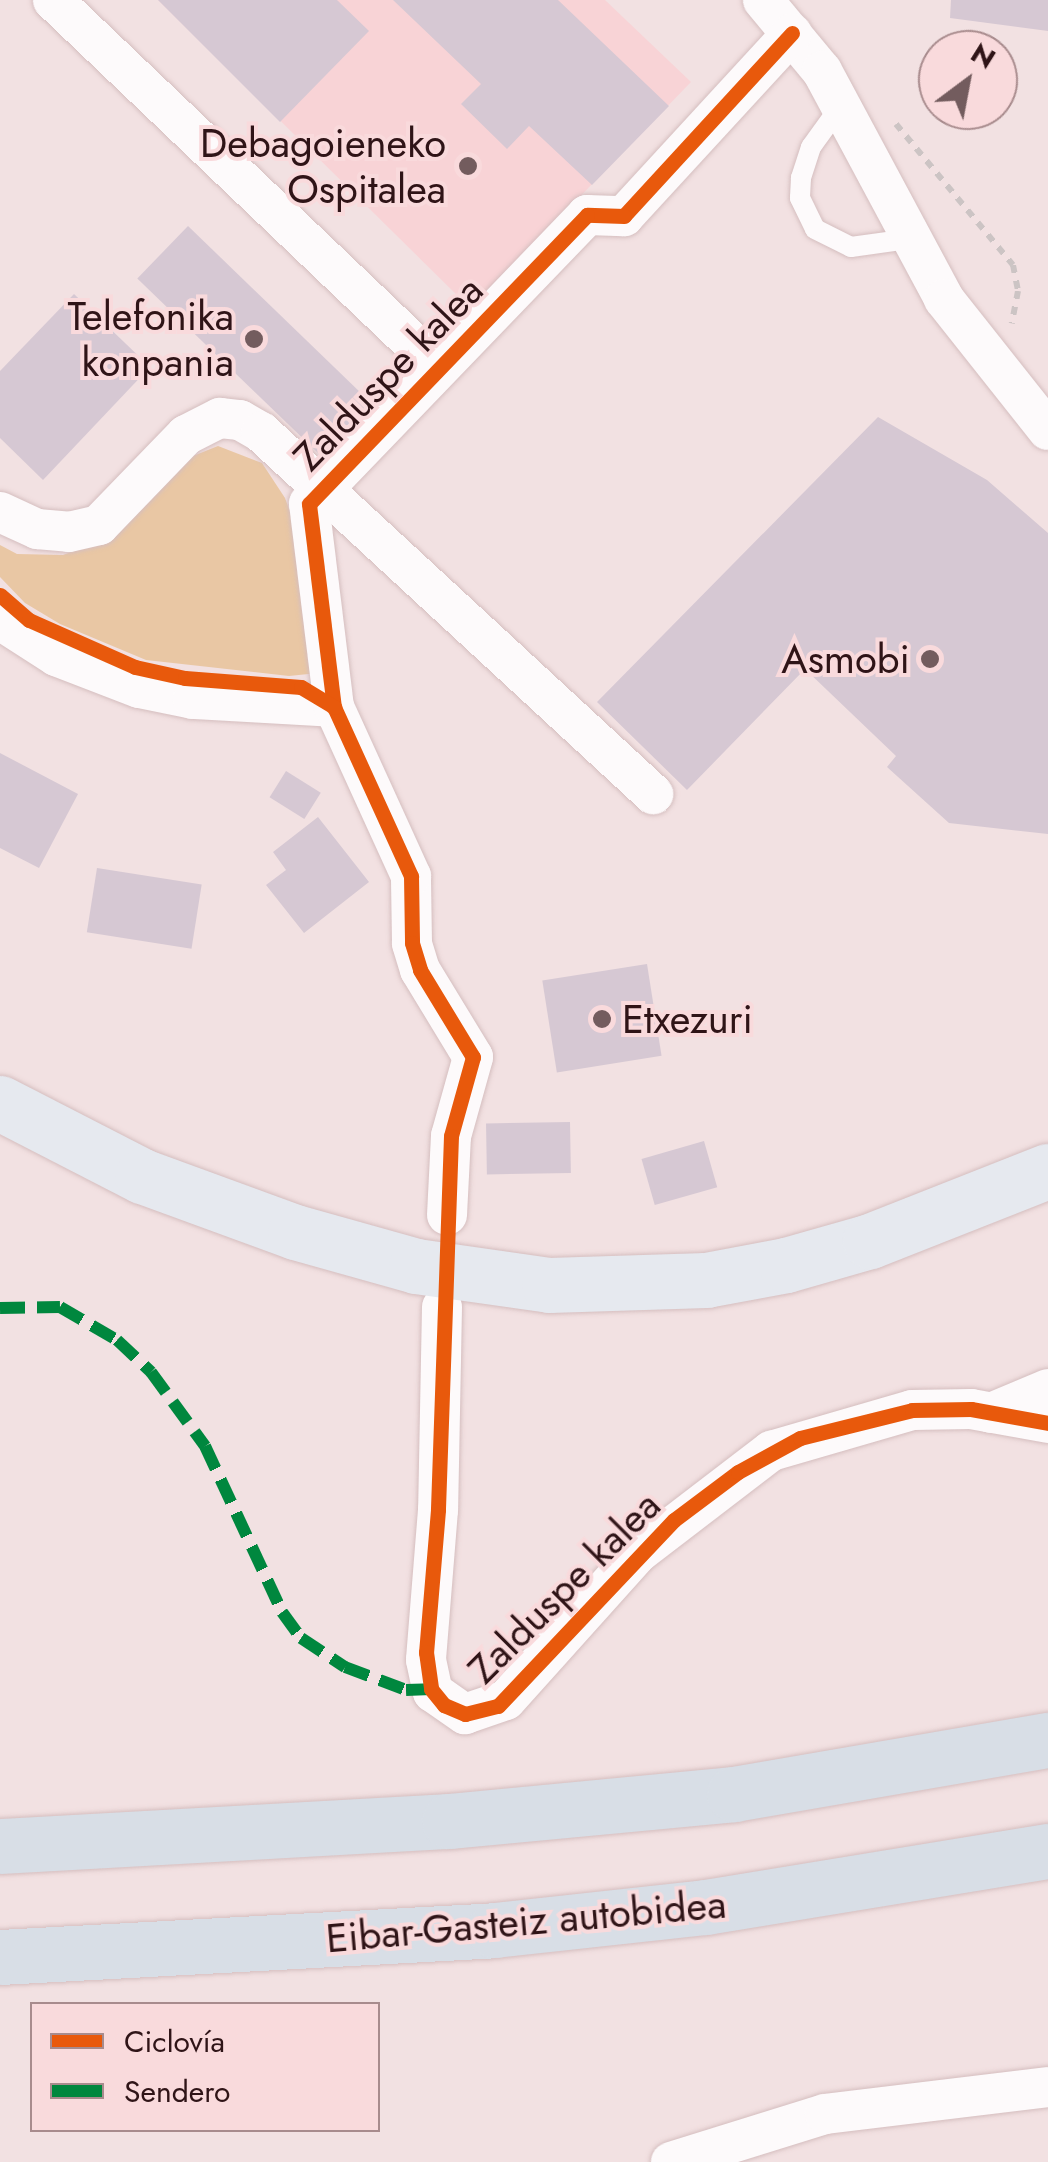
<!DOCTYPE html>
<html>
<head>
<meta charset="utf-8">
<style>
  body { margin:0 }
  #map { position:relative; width:1048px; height:2162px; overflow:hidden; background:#f2e1e2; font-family:Jost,sans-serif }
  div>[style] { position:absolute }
  .built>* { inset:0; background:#f8d3d6 }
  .green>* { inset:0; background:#e9c7a4 }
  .building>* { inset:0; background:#d6c8d3; transform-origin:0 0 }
  .path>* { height:6px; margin-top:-3px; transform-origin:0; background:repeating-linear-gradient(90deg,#ccc4c4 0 8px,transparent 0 16px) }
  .roads { filter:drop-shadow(0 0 2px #d5bebf) drop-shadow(0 0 2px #d5bebf) }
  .lane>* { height:20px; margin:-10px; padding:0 10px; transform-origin:10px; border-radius:10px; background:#fdfafb }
  .street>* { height:40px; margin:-20px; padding:0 20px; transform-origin:20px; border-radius:20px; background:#fdfafb }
  .primary>* { height:55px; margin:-27.5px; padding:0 27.5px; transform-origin:27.5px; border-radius:27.5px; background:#e6e9ef }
  .highway>* { height:55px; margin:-27.5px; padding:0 27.5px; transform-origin:27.5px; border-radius:27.5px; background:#d8dee6 }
  .quiet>* { height:12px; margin-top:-6px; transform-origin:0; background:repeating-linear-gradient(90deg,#00873e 0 25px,transparent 0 37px) }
  .cycleway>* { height:15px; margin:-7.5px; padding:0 7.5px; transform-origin:7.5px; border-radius:7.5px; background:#e8590c }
  .dots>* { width:28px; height:28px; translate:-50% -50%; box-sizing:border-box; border:5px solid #f9dadc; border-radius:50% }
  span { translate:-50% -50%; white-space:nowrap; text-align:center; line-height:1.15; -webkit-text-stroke:8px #f9dadc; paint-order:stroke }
  .poi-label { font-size:40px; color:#2f1417 }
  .right { translate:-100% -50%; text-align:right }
  .left { translate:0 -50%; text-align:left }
  .street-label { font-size:40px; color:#2f1417 }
  .legend { position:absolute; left:30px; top:2002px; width:350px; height:130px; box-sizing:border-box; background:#f9dadc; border:2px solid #a88b8d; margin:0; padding:12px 18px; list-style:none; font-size:30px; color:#2f1417 }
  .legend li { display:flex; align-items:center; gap:20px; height:50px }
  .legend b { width:50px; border:2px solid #a88b8d }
  .north { position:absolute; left:918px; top:30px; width:100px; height:100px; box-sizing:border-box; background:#f9dadc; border:2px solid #a88b8d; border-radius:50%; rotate:32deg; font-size:28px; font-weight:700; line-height:40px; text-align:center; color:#2f1417 }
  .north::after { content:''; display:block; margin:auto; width:35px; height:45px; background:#735c5e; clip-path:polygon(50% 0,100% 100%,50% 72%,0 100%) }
</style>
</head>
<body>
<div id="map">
  <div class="built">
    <div style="clip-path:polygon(158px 0,605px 0,691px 82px,471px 309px)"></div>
  </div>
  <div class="green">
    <div style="clip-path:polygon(218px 446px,262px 463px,285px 498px,299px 536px,318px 673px,289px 676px,146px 660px,60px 624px,25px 603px,0 577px,0 545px,17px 554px,63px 555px,104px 540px,193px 456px)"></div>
  </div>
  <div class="building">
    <div style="clip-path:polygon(158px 0,337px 0,369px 31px,280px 122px)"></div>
    <div style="clip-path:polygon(393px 0,558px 0,669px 106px,592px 185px,529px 126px,507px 149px,461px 104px,481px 84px)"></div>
    <div style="clip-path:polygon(951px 0,1048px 0,1048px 31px,950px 18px)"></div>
    <div style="left:188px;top:226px;width:253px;height:73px;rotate:44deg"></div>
    <div style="clip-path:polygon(74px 294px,150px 367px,43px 480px,0 438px,0 371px)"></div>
    <div style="clip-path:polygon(878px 417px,987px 480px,1048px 533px,1048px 834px,949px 823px,887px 767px,896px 756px,805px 669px,687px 790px,597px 702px)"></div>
    <div style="clip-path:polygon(0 753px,78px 794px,39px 868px,0 848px)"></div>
    <div style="left:286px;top:771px;width:41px;height:31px;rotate:32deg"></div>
    <div style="clip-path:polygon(318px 817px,369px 882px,304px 933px,266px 885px,286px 870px,273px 852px)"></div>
    <div style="left:97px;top:868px;width:106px;height:65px;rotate:9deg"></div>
    <div style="left:647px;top:964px;width:93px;height:106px;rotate:81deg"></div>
    <div style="left:570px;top:1122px;width:51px;height:84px;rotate:89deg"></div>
    <div style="left:704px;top:1141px;width:48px;height:65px;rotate:74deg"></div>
  </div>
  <div class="path">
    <div style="left:896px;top:124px;width:183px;rotate:50.3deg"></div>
    <div style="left:1013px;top:265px;width:26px;rotate:79deg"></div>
    <div style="left:1018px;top:291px;width:33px;rotate:101deg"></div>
  </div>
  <div class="roads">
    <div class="lane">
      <div style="left:842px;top:104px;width:53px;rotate:125.8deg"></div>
      <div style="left:811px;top:147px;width:33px;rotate:108deg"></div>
      <div style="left:801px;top:178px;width:20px;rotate:93deg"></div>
      <div style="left:800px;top:198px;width:34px;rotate:64deg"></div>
      <div style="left:815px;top:229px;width:40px;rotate:26.6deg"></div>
      <div style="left:851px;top:247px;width:59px;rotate:-7.9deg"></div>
    </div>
    <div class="street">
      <div style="left:53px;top:0;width:532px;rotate:43.63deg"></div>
      <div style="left:763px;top:0;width:92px;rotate:50.3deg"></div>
      <div style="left:822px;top:71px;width:259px;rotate:61.8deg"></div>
      <div style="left:944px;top:299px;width:167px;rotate:51.6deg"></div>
      <div style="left:0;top:512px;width:41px;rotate:24.7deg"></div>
      <div style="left:37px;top:529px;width:32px;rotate:5deg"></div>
      <div style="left:69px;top:532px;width:31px;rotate:-13deg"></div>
      <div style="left:99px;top:525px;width:125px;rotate:-46deg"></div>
      <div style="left:186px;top:435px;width:38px;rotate:-27deg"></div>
      <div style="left:220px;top:418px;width:20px;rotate:6deg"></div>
      <div style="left:240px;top:420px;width:24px;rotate:30deg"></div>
      <div style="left:261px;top:432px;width:534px;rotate:42.72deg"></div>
      <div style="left:0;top:620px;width:67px;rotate:32.7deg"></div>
      <div style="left:56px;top:656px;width:89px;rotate:21.1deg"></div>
      <div style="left:139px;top:688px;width:55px;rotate:11.5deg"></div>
      <div style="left:193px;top:699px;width:141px;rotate:3.2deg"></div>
      <div style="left:447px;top:1215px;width:79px;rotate:-87.1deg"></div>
      <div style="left:451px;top:1136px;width:82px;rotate:-74.4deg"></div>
      <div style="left:473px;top:1057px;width:102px;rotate:-121.3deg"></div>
      <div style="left:420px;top:970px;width:28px;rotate:-107deg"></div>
      <div style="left:412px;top:943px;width:67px;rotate:-90.9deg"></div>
      <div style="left:411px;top:876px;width:186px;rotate:-114.5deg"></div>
      <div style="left:334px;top:707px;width:205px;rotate:-97deg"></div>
      <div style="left:309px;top:504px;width:401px;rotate:-46.1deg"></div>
      <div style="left:587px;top:215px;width:37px;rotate:2deg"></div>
      <div style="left:624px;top:216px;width:248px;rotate:-47.4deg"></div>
      <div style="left:442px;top:1307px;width:203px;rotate:91.1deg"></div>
      <div style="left:438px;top:1510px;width:150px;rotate:94.6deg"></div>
      <div style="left:426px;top:1660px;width:33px;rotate:78deg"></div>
      <div style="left:433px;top:1692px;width:39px;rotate:35deg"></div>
      <div style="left:465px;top:1714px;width:43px;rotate:-18.9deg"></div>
      <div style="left:506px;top:1700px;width:198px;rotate:-48.1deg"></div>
      <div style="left:638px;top:1553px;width:168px;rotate:-37.5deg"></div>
      <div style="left:771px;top:1451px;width:147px;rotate:-16.2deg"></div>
      <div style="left:912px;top:1410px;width:59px;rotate:-1deg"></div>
      <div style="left:971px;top:1409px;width:78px;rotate:10.3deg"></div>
      <div style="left:991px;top:1413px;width:62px;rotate:-22.8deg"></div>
      <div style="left:671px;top:2162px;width:161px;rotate:-17.3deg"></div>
      <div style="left:825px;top:2114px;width:225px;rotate:-6.9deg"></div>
    </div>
    <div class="primary">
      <div style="left:0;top:1103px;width:160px;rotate:27.2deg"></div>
      <div style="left:142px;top:1176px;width:163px;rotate:20.1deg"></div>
      <div style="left:295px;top:1232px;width:126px;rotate:15.7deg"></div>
      <div style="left:416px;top:1266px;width:134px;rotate:8.1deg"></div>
      <div style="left:549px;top:1285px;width:157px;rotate:-1.8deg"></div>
      <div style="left:706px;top:1280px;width:81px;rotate:-10.6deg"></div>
      <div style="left:786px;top:1265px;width:87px;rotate:-15.9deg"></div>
      <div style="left:870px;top:1241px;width:191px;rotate:-21.5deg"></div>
    </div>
    <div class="highway">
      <div style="left:0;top:1846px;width:450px;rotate:-3.2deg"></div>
      <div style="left:449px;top:1821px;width:286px;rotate:-5.4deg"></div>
      <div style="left:734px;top:1794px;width:319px;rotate:-9.8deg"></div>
      <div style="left:0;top:1957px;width:495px;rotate:-3.1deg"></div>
      <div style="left:494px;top:1930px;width:213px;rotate:-6.2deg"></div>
      <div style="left:706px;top:1907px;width:347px;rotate:-9.3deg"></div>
    </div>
  </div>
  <div class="quiet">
    <div style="left:0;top:1308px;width:60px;rotate:-1deg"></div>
    <div style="left:60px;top:1307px;width:66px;rotate:30.1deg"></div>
    <div style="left:117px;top:1340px;width:47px;rotate:43.3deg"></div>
    <div style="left:151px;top:1372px;width:92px;rotate:53.9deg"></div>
    <div style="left:205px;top:1446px;width:183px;rotate:65.1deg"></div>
    <div style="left:282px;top:1612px;width:32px;rotate:54deg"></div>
    <div style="left:301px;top:1638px;width:53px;rotate:33.4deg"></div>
    <div style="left:345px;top:1667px;width:65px;rotate:20.7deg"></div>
    <div style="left:406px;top:1690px;width:25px;rotate:-2deg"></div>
  </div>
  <div class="cycleway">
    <div style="left:792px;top:33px;width:248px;rotate:132.6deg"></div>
    <div style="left:624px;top:216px;width:37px;rotate:-178deg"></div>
    <div style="left:587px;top:215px;width:401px;rotate:133.9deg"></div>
    <div style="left:309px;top:504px;width:205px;rotate:83deg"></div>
    <div style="left:334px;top:707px;width:186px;rotate:65.5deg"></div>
    <div style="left:411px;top:876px;width:67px;rotate:89.1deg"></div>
    <div style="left:412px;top:943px;width:28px;rotate:73deg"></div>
    <div style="left:420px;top:970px;width:102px;rotate:58.7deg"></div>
    <div style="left:473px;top:1057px;width:82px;rotate:105.6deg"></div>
    <div style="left:451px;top:1136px;width:374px;rotate:92deg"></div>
    <div style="left:438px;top:1510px;width:143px;rotate:94.8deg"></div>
    <div style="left:426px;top:1652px;width:37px;rotate:82deg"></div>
    <div style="left:431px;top:1689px;width:21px;rotate:51deg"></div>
    <div style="left:444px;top:1705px;width:23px;rotate:23deg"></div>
    <div style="left:465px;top:1714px;width:34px;rotate:-14deg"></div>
    <div style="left:498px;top:1706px;width:256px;rotate:-46.6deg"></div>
    <div style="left:674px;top:1520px;width:80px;rotate:-36.9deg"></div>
    <div style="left:738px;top:1472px;width:71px;rotate:-28.7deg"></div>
    <div style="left:800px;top:1438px;width:115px;rotate:-14deg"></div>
    <div style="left:912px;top:1410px;width:59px;rotate:-1deg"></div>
    <div style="left:971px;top:1409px;width:78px;rotate:10.3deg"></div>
    <div style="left:0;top:595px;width:38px;rotate:41deg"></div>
    <div style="left:29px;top:620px;width:116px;rotate:23.9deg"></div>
    <div style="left:135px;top:667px;width:51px;rotate:12.4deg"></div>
    <div style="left:185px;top:678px;width:116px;rotate:4.4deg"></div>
    <div style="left:301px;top:687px;width:39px;rotate:31deg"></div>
  </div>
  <div class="dots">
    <div style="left:468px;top:166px;background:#735c5e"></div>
    <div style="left:254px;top:339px;background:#735c5e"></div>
    <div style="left:930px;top:659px;background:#735c5e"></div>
    <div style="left:602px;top:1019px;background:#735c5e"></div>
  </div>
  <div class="poi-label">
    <span class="right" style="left:446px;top:166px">Debagoieneko<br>Ospitalea</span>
    <span class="right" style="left:234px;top:339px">Telefonika<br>konpania</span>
    <span class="right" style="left:910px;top:659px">Asmobi</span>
    <span class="left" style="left:622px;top:1019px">Etxezuri</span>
  </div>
  <div class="street-label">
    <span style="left:388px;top:373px;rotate:-46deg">Zalduspe kalea</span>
    <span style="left:564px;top:1587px;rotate:-45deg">Zalduspe kalea</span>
    <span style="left:526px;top:1921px;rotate:-5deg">Eibar-Gasteiz autobidea</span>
  </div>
  <ul class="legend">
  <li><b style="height:12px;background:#e8590c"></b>Ciclovía</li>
  <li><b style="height:12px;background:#00873e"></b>Sendero</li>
  </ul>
  <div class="north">N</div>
</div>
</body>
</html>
